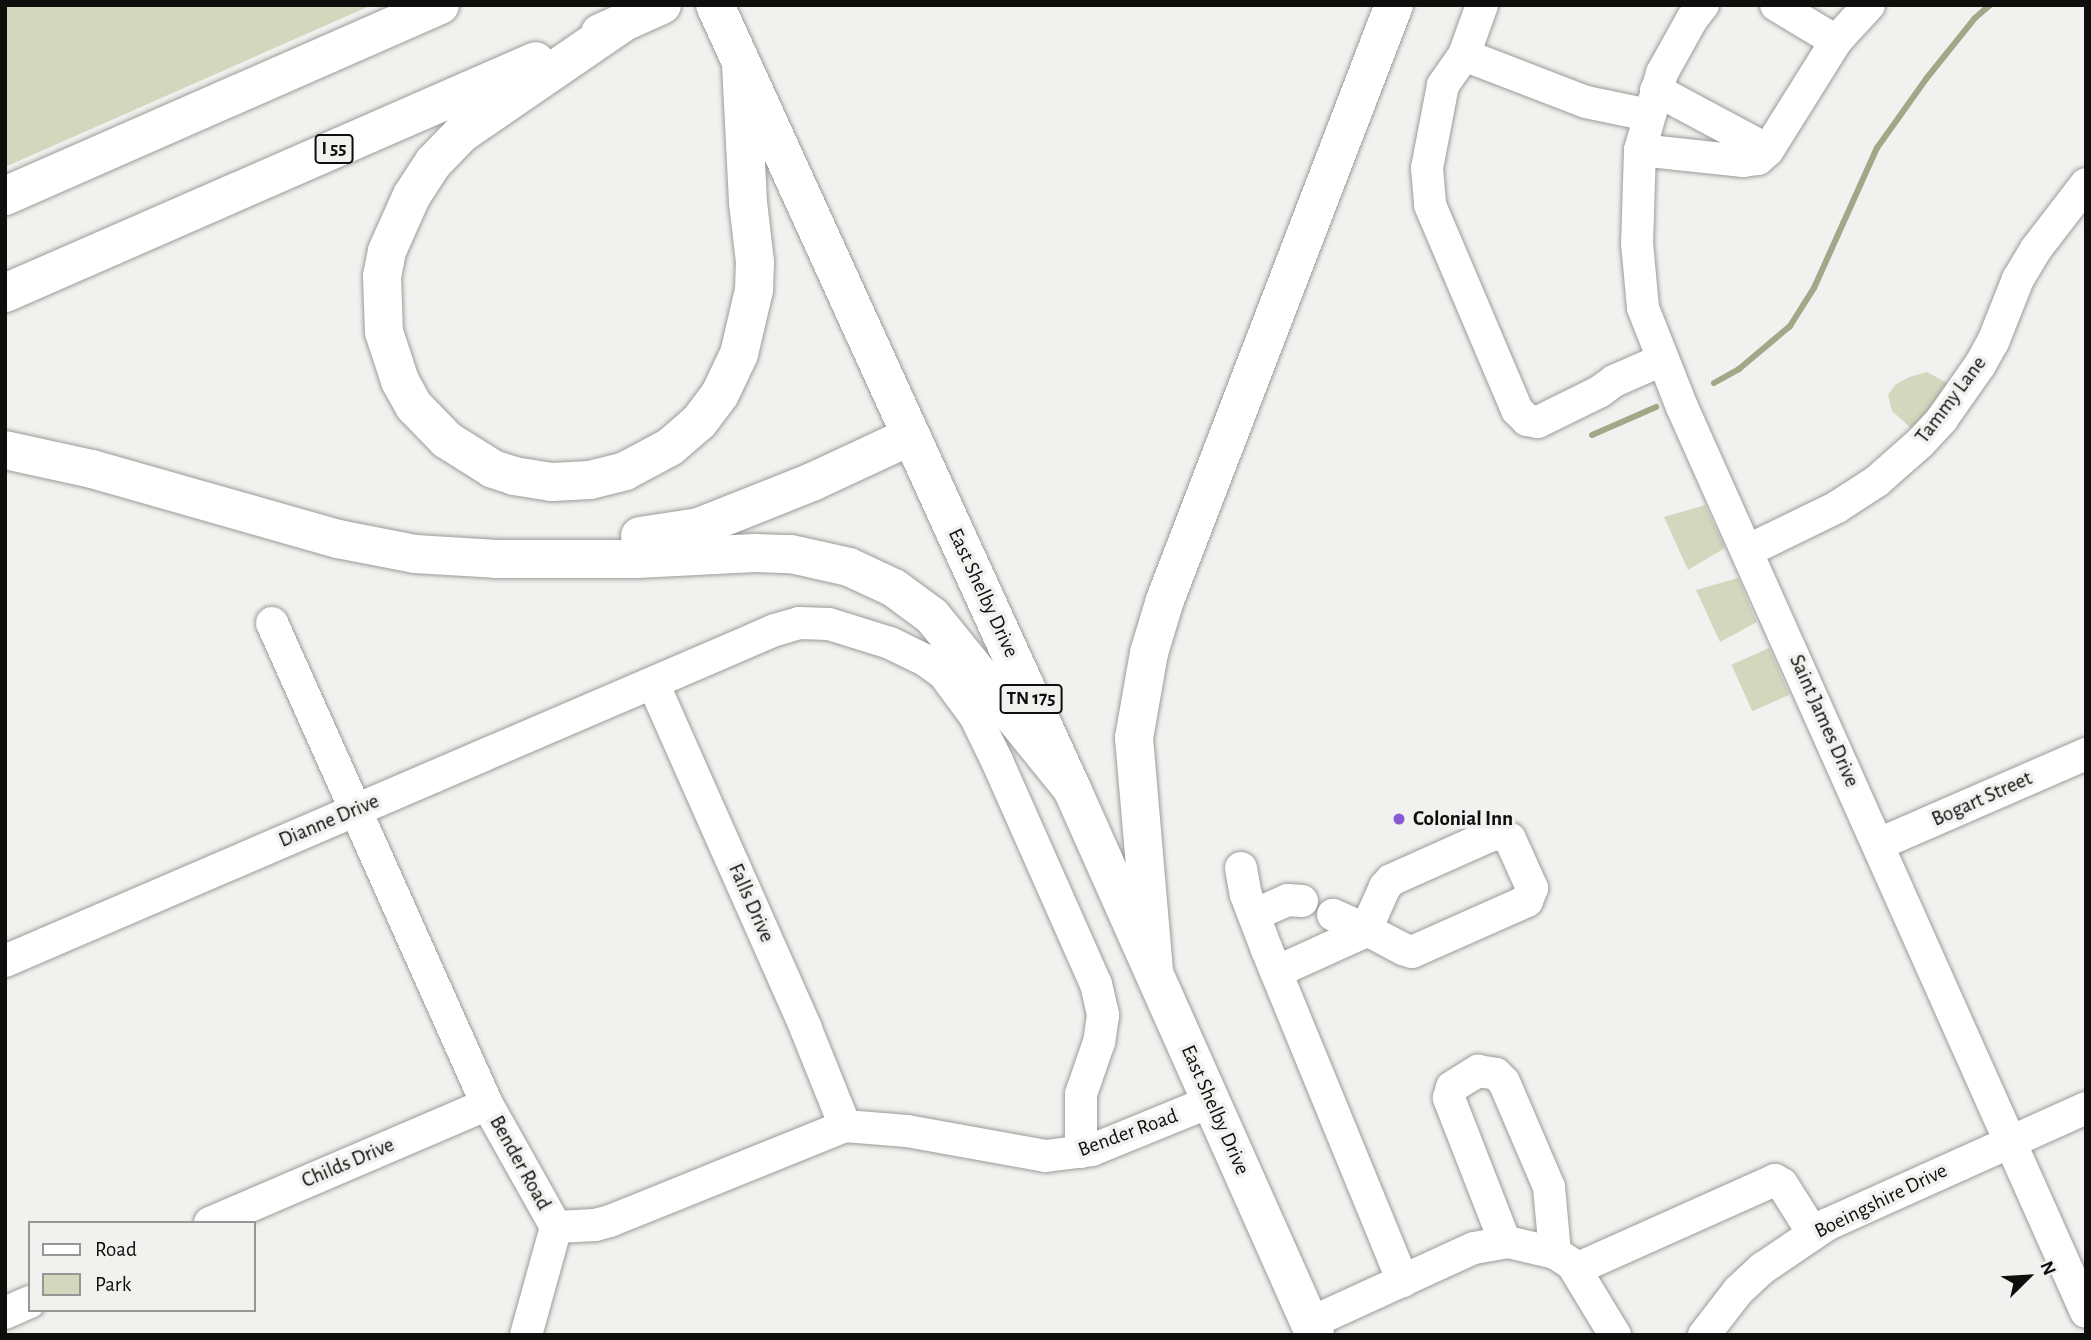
<!DOCTYPE html>
<html>
<head>
<meta charset="utf-8">
<style>
  body { margin:0 }
  #map { position:relative; width:2091px; height:1340px; overflow:hidden; background:#f1f2ef; font-family:"Alegreya Sans",sans-serif }
  div>[style] { position:absolute }
  .green>* { inset:0; background:#d2d7bd; transform-origin:0 0 }
  .stream>* { height:6px; margin:-3px; padding:0 3px; transform-origin:3px; border-radius:3px; background:#a1a787 }
  .roads { filter:drop-shadow(0 0 2px #9b9b98) drop-shadow(0 0 2px #9b9b98) }
  .minor>* { height:32px; margin:-16px; padding:0 16px; transform-origin:16px; border-radius:16px; background:#fff }
  .major>* { height:38px; margin:-19px; padding:0 19px; transform-origin:19px; border-radius:19px; background:#fff }
  .highway>* { height:38px; margin:-19px; padding:0 19px; transform-origin:19px; border-radius:19px; background:#fff }
  .dots>* { width:19px; height:19px; translate:-50% -50%; box-sizing:border-box; border:4px solid #f1f2ef; border-radius:50% }
  span { translate:-50% -50%; white-space:nowrap; text-align:center; line-height:1.15; -webkit-text-stroke:7px #f1f2ef; paint-order:stroke }
  .shield-label span { padding:2px 5px; background:#f1f2ef; border:2px solid; border-radius:5px; -webkit-text-stroke-width:0 }
  .shield-label { font-size:19px; color:#0e0e0d; font-weight:700 }
  .street-label { font-size:21px; color:#0e0e0d }
  .poi-label { font-size:21px; color:#0e0e0d; font-weight:700 }
  .left { translate:0 -50%; text-align:left }
  .frame { position:absolute; inset:0; border:7px solid #0e0e0d; pointer-events:none }
  .legend { position:absolute; left:28px; top:1221px; width:228px; height:91px; box-sizing:border-box; background:#f1f2ef; border:2px solid #969795; margin:0; padding:9px 12px; list-style:none; font-size:21px; color:#0e0e0d }
  .legend li { display:flex; align-items:center; gap:14px; height:35px }
  .legend b { width:35px; border:2px solid #969795 }
  .north { position:absolute; left:1993px; top:1242px; width:70px; height:70px; -webkit-text-stroke:5px #f1f2ef; paint-order:stroke; rotate:66deg; font-size:19px; font-weight:700; line-height:28px; text-align:center; color:#0e0e0d }
  .north::after { content:''; display:block; margin:auto; width:24px; height:32px; background:#0e0e0d; clip-path:polygon(50% 0,100% 100%,50% 72%,0 100%) }
</style>
</head>
<body>
<div id="map">
  <div class="green">
    <div style="clip-path:polygon(5px 5px,372px 5px,5px 167px)"></div>
    <div style="clip-path:polygon(1927px 372px,1949px 384px,1912px 429px,1892px 411px,1888px 395px,1895px 385px,1909px 377px)"></div>
    <div style="clip-path:polygon(1705px 505px,1725px 548px,1688px 570px,1664px 517px)"></div>
    <div style="clip-path:polygon(1738px 578px,1757px 622px,1720px 642px,1696px 590px)"></div>
    <div style="left:1769px;top:648px;width:51px;height:41px;rotate:66deg"></div>
  </div>
  <div class="stream">
    <div style="left:1714px;top:383px;width:29px;rotate:-29deg"></div>
    <div style="left:1739px;top:369px;width:67px;rotate:-40.1deg"></div>
    <div style="left:1790px;top:326px;width:45px;rotate:-57.7deg"></div>
    <div style="left:1814px;top:288px;width:154px;rotate:-65.8deg"></div>
    <div style="left:1877px;top:148px;width:85px;rotate:-54.6deg"></div>
    <div style="left:1926px;top:79px;width:78px;rotate:-51.2deg"></div>
    <div style="left:1975px;top:18px;width:20px;rotate:-41deg"></div>
    <div style="left:1592px;top:435px;width:70px;rotate:-23.6deg"></div>
  </div>
  <div class="roads">
    <div class="minor">
      <div style="left:1482px;top:5px;width:53px;rotate:109.8deg"></div>
      <div style="left:1464px;top:55px;width:37px;rotate:125deg"></div>
      <div style="left:1443px;top:85px;width:85px;rotate:100.9deg"></div>
      <div style="left:1427px;top:168px;width:37px;rotate:85deg"></div>
      <div style="left:1430px;top:205px;width:223px;rotate:67deg"></div>
      <div style="left:1517px;top:410px;width:14px;rotate:45deg"></div>
      <div style="left:1527px;top:420px;width:11px;rotate:10deg"></div>
      <div style="left:1538px;top:422px;width:68px;rotate:-26.2deg"></div>
      <div style="left:1599px;top:392px;width:19px;rotate:-36deg"></div>
      <div style="left:1614px;top:381px;width:52px;rotate:-23.6deg"></div>
      <div style="left:1703px;top:5px;width:18px;rotate:128deg"></div>
      <div style="left:1692px;top:19px;width:62px;rotate:119.1deg"></div>
      <div style="left:1662px;top:73px;width:80px;rotate:105.9deg"></div>
      <div style="left:1640px;top:150px;width:93px;rotate:91.8deg"></div>
      <div style="left:1637px;top:243px;width:65px;rotate:84.7deg"></div>
      <div style="left:1643px;top:308px;width:106px;rotate:68.5deg"></div>
      <div style="left:1682px;top:407px;width:991px;rotate:65.94deg"></div>
      <div style="left:1776px;top:5px;width:70px;rotate:31deg"></div>
      <div style="left:1464px;top:55px;width:131px;rotate:21.1deg"></div>
      <div style="left:1586px;top:102px;width:64px;rotate:11.7deg"></div>
      <div style="left:1656px;top:90px;width:127px;rotate:28.2deg"></div>
      <div style="left:1640px;top:150px;width:104px;rotate:6.1deg"></div>
      <div style="left:1743px;top:161px;width:15px;rotate:-8deg"></div>
      <div style="left:1758px;top:159px;width:13px;rotate:-42deg"></div>
      <div style="left:1768px;top:150px;width:128px;rotate:-58deg"></div>
      <div style="left:1836px;top:41px;width:49px;rotate:-47.5deg"></div>
      <div style="left:1749px;top:550px;width:98px;rotate:-26deg"></div>
      <div style="left:1837px;top:507px;width:48px;rotate:-33deg"></div>
      <div style="left:1877px;top:481px;width:57px;rotate:-41.5deg"></div>
      <div style="left:1920px;top:443px;width:33px;rotate:-47deg"></div>
      <div style="left:1942px;top:419px;width:66px;rotate:-54.9deg"></div>
      <div style="left:1980px;top:365px;width:26px;rotate:-61deg"></div>
      <div style="left:1993px;top:342px;width:68px;rotate:-68.4deg"></div>
      <div style="left:2018px;top:279px;width:35px;rotate:-59deg"></div>
      <div style="left:2036px;top:249px;width:82px;rotate:-52.4deg"></div>
      <div style="left:272px;top:623px;width:527px;rotate:65.92deg"></div>
      <div style="left:487px;top:1104px;width:141px;rotate:60.7deg"></div>
      <div style="left:556px;top:1227px;width:39px;rotate:-3deg"></div>
      <div style="left:595px;top:1225px;width:16px;rotate:-15deg"></div>
      <div style="left:610px;top:1221px;width:253px;rotate:-22deg"></div>
      <div style="left:845px;top:1126px;width:62px;rotate:4.6deg"></div>
      <div style="left:907px;top:1131px;width:141px;rotate:10.2deg"></div>
      <div style="left:1046px;top:1156px;width:46px;rotate:-7.4deg"></div>
      <div style="left:1092px;top:1150px;width:130px;rotate:-22.2deg"></div>
      <div style="left:653px;top:683px;width:378px;rotate:66.1deg"></div>
      <div style="left:806px;top:1029px;width:105px;rotate:68.1deg"></div>
      <div style="left:1879px;top:844px;width:226px;rotate:-23.5deg"></div>
      <div style="left:1241px;top:868px;width:27px;rotate:80deg"></div>
      <div style="left:1246px;top:895px;width:59px;rotate:69.1deg"></div>
      <div style="left:1267px;top:950px;width:358px;rotate:67.7deg"></div>
      <div style="left:1254px;top:915px;width:37px;rotate:-24deg"></div>
      <div style="left:1288px;top:900px;width:14px;rotate:4deg"></div>
      <div style="left:5px;top:961px;width:838px;rotate:-23.26deg"></div>
      <div style="left:775px;top:630px;width:25px;rotate:-16deg"></div>
      <div style="left:799px;top:623px;width:30px;rotate:2deg"></div>
      <div style="left:829px;top:624px;width:64px;rotate:17.3deg"></div>
      <div style="left:890px;top:643px;width:39px;rotate:26deg"></div>
      <div style="left:925px;top:660px;width:24px;rotate:36deg"></div>
      <div style="left:944px;top:674px;width:52px;rotate:53.6deg"></div>
      <div style="left:975px;top:716px;width:50px;rotate:63.9deg"></div>
      <div style="left:997px;top:761px;width:244px;rotate:66.1deg"></div>
      <div style="left:1096px;top:984px;width:32px;rotate:77deg"></div>
      <div style="left:1103px;top:1015px;width:27px;rotate:98deg"></div>
      <div style="left:1099px;top:1042px;width:55px;rotate:109.1deg"></div>
      <div style="left:1081px;top:1094px;width:58px;rotate:90deg"></div>
      <div style="left:1276px;top:972px;width:94px;rotate:-24.4deg"></div>
      <div style="left:1362px;top:933px;width:5px;rotate:-53deg"></div>
      <div style="left:1365px;top:929px;width:15px;rotate:-62deg"></div>
      <div style="left:1372px;top:916px;width:32px;rotate:-66deg"></div>
      <div style="left:1385px;top:887px;width:9px;rotate:-49deg"></div>
      <div style="left:1391px;top:880px;width:115px;rotate:-24.1deg"></div>
      <div style="left:1496px;top:833px;width:15px;rotate:23deg"></div>
      <div style="left:1510px;top:839px;width:54px;rotate:65.8deg"></div>
      <div style="left:1532px;top:888px;width:14px;rotate:111deg"></div>
      <div style="left:1527px;top:901px;width:126px;rotate:156.1deg"></div>
      <div style="left:1412px;top:952px;width:9px;rotate:-162deg"></div>
      <div style="left:1403px;top:949px;width:43px;rotate:-152.2deg"></div>
      <div style="left:1365px;top:929px;width:35px;rotate:-156deg"></div>
      <div style="left:210px;top:1223px;width:301px;rotate:-23.2deg"></div>
      <div style="left:1505px;top:1242px;width:155px;rotate:-111.3deg"></div>
      <div style="left:1449px;top:1098px;width:11px;rotate:-75deg"></div>
      <div style="left:1452px;top:1087px;width:31px;rotate:-32deg"></div>
      <div style="left:1478px;top:1071px;width:18px;rotate:9deg"></div>
      <div style="left:1496px;top:1074px;width:11px;rotate:45deg"></div>
      <div style="left:1504px;top:1082px;width:114px;rotate:66.8deg"></div>
      <div style="left:1549px;top:1187px;width:66px;rotate:84.8deg"></div>
      <div style="left:1576px;top:1269px;width:218px;rotate:-24.1deg"></div>
      <div style="left:1775px;top:1180px;width:8px;rotate:30deg"></div>
      <div style="left:1782px;top:1184px;width:58px;rotate:57.7deg"></div>
      <div style="left:5px;top:1313px;width:27px;rotate:-24deg"></div>
      <div style="left:1310px;top:1323px;width:180px;rotate:-24.6deg"></div>
      <div style="left:1474px;top:1248px;width:35px;rotate:-10deg"></div>
      <div style="left:1508px;top:1242px;width:48px;rotate:13.2deg"></div>
      <div style="left:1555px;top:1253px;width:20px;rotate:33deg"></div>
      <div style="left:1572px;top:1264px;width:83px;rotate:58.8deg"></div>
      <div style="left:526px;top:1335px;width:112px;rotate:-74.5deg"></div>
      <div style="left:1704px;top:1335px;width:56px;rotate:-52.3deg"></div>
      <div style="left:1738px;top:1291px;width:34px;rotate:-43deg"></div>
      <div style="left:1763px;top:1268px;width:78px;rotate:-34.1deg"></div>
      <div style="left:1828px;top:1224px;width:283px;rotate:-24.2deg"></div>
    </div>
    <div class="major">
      <div style="left:715px;top:5px;width:861px;rotate:65.52deg"></div>
      <div style="left:1072px;top:789px;width:598px;rotate:66.01deg"></div>
    </div>
    <div class="highway">
      <div style="left:624px;top:22px;width:198px;rotate:145.5deg"></div>
      <div style="left:461px;top:134px;width:40px;rotate:134deg"></div>
      <div style="left:433px;top:163px;width:38px;rotate:123deg"></div>
      <div style="left:412px;top:195px;width:61px;rotate:114.1deg"></div>
      <div style="left:387px;top:251px;width:25px;rotate:101deg"></div>
      <div style="left:382px;top:276px;width:56px;rotate:88deg"></div>
      <div style="left:384px;top:332px;width:52px;rotate:71.9deg"></div>
      <div style="left:400px;top:381px;width:29px;rotate:61deg"></div>
      <div style="left:414px;top:406px;width:47px;rotate:45.9deg"></div>
      <div style="left:447px;top:440px;width:54px;rotate:32.2deg"></div>
      <div style="left:493px;top:469px;width:22px;rotate:18deg"></div>
      <div style="left:514px;top:476px;width:38px;rotate:9deg"></div>
      <div style="left:552px;top:482px;width:38px;rotate:-3deg"></div>
      <div style="left:590px;top:480px;width:36px;rotate:-14deg"></div>
      <div style="left:625px;top:471px;width:51px;rotate:-28.1deg"></div>
      <div style="left:670px;top:447px;width:38px;rotate:-41deg"></div>
      <div style="left:699px;top:422px;width:35px;rotate:-53deg"></div>
      <div style="left:720px;top:394px;width:44px;rotate:-64.6deg"></div>
      <div style="left:739px;top:354px;width:66px;rotate:-76.8deg"></div>
      <div style="left:754px;top:290px;width:28px;rotate:-88deg"></div>
      <div style="left:755px;top:262px;width:60px;rotate:-96.7deg"></div>
      <div style="left:748px;top:202px;width:137px;rotate:-92.9deg"></div>
      <div style="left:600px;top:33px;width:68px;rotate:-24.3deg"></div>
      <div style="left:5px;top:196px;width:475px;rotate:-23.7deg"></div>
      <div style="left:5px;top:293px;width:579px;rotate:-23.6deg"></div>
      <div style="left:5px;top:450px;width:89px;rotate:12.3deg"></div>
      <div style="left:92px;top:469px;width:256px;rotate:15.9deg"></div>
      <div style="left:338px;top:539px;width:78px;rotate:11deg"></div>
      <div style="left:415px;top:554px;width:81px;rotate:3.5deg"></div>
      <div style="left:496px;top:559px;width:141px"></div>
      <div style="left:637px;top:559px;width:118px;rotate:-2.9deg"></div>
      <div style="left:755px;top:553px;width:36px;rotate:2deg"></div>
      <div style="left:791px;top:554px;width:59px;rotate:12.6deg"></div>
      <div style="left:849px;top:567px;width:50px;rotate:25deg"></div>
      <div style="left:894px;top:588px;width:47px;rotate:36.4deg"></div>
      <div style="left:932px;top:616px;width:223px;rotate:51deg"></div>
      <div style="left:640px;top:536px;width:60px;rotate:-8.7deg"></div>
      <div style="left:699px;top:527px;width:122px;rotate:-21.7deg"></div>
      <div style="left:812px;top:482px;width:109px;rotate:-24.9deg"></div>
      <div style="left:1154px;top:971px;width:234px;rotate:-94.9deg"></div>
      <div style="left:1134px;top:738px;width:86px;rotate:-80deg"></div>
      <div style="left:1149px;top:653px;width:55px;rotate:-73.2deg"></div>
      <div style="left:1165px;top:600px;width:638px;rotate:-68.95deg"></div>
    </div>
  </div>
  <div class="dots">
    <div style="left:1399px;top:819px;background:#865ad4"></div>
  </div>
  <div class="shield-label">
    <span style="left:334px;top:149px">I 55</span>
    <span style="left:1031px;top:699px">TN 175</span>
  </div>
  <div class="street-label">
    <span style="left:1951px;top:400px;rotate:-53deg">Tammy Lane</span>
    <span style="left:983px;top:593px;rotate:65deg">East Shelby Drive</span>
    <span style="left:1824px;top:721px;rotate:66deg">Saint James Drive</span>
    <span style="left:1982px;top:799px;rotate:-24deg">Bogart Street</span>
    <span style="left:329px;top:821px;rotate:-23deg">Dianne Drive</span>
    <span style="left:751px;top:903px;rotate:66deg">Falls Drive</span>
    <span style="left:1215px;top:1110px;rotate:66deg">East Shelby Drive</span>
    <span style="left:1128px;top:1133px;rotate:-20deg">Bender Road</span>
    <span style="left:348px;top:1163px;rotate:-23deg">Childs Drive</span>
    <span style="left:520px;top:1163px;rotate:61deg">Bender Road</span>
    <span style="left:1881px;top:1201px;rotate:-26deg">Boeingshire Drive</span>
  </div>
  <div class="poi-label">
    <span class="left" style="left:1413px;top:819px">Colonial Inn</span>
  </div>
  <div class="frame"></div>
  <ul class="legend">
  <li><b style="height:9px;background:#fff"></b>Road</li>
  <li><b style="height:19px;background:#d2d7bd"></b>Park</li>
  </ul>
  <div class="north">N</div>
</div>
</body>
</html>
